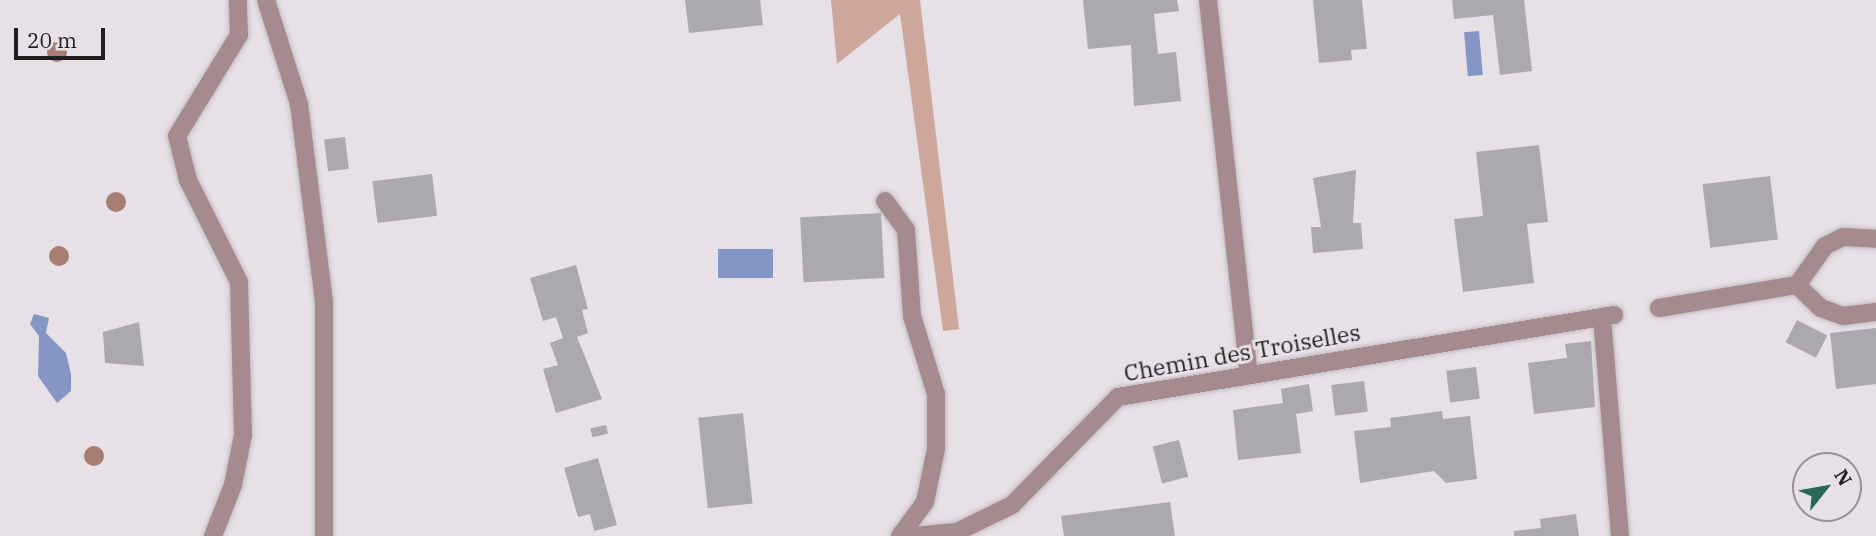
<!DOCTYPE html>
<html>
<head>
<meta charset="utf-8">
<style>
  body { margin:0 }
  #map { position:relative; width:1876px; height:536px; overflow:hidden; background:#e7e0e6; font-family:"IBM Plex Serif",serif }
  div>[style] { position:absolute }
  .green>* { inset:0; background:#cda79b }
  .water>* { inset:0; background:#8696c4; transform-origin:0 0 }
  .building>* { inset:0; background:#aba8af; transform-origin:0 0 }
  .roads { filter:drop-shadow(0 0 2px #c3bdc2) drop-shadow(0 0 2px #c3bdc2) }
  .minor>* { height:18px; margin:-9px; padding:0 9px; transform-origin:9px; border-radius:9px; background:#a58b90 }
  .trees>* { width:20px; height:20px; margin:-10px; border-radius:50%; background:#a67e74 }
  span { translate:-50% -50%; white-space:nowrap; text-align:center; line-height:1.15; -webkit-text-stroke:6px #e7e0e6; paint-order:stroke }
  .street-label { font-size:23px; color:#211e20 }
  .north { position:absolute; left:1792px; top:452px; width:70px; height:70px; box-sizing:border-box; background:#e7e0e6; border:2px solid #989297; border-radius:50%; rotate:59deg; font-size:19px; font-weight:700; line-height:28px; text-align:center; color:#211e20 }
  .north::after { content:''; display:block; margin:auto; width:24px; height:32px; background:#276857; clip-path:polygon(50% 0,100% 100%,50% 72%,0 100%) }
  .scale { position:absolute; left:14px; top:28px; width:91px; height:32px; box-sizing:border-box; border:4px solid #211e20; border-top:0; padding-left:9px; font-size:21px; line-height:24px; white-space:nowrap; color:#211e20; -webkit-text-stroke:5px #e7e0e6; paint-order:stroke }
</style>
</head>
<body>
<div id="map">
  <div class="green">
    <div style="clip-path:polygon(831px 0,920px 0,959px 329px,943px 331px,900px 14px,837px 64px)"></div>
  </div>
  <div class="water">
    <div style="left:1479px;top:31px;width:44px;height:15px;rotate:85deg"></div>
    <div style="left:718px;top:249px;width:55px;height:29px"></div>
    <div style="clip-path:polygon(34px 314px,49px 318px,46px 333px,66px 353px,71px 374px,71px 391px,57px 403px,38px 376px,39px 336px,30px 324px)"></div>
  </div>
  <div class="building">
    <div style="clip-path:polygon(685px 0,760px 0,763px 25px,689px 33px)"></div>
    <div style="clip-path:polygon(1083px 0,1177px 0,1179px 11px,1154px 14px,1158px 54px,1176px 52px,1181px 101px,1134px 106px,1131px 45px,1088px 49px)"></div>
    <div style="clip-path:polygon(1313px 0,1362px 0,1367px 49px,1351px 50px,1352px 60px,1319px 63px)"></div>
    <div style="clip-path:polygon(1452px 0,1524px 0,1532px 71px,1500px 75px,1493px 15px,1454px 19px)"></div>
    <div style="left:345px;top:137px;width:32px;height:21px;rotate:83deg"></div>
    <div style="clip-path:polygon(1539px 145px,1548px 222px,1527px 224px,1534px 283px,1463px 292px,1454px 219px,1483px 216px,1476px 152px)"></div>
    <div style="clip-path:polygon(1356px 170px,1353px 223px,1361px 223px,1363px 249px,1313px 253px,1311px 227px,1321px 227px,1313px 178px)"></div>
    <div style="left:432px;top:174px;width:42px;height:60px;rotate:83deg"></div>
    <div style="left:1770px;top:176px;width:64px;height:68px;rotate:83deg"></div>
    <div style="left:881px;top:213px;width:65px;height:81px;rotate:87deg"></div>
    <div style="clip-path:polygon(576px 265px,588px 309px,582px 310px,588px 333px,577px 337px,602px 399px,556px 413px,543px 369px,558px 365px,550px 343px,563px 338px,556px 317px,543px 321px,530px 278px)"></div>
    <div style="left:1797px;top:320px;width:34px;height:25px;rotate:27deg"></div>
    <div style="clip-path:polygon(139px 322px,144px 366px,105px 363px,103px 332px)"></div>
    <div style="clip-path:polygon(1876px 328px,1876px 384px,1836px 389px,1830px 333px)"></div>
    <div style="clip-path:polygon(1591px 341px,1595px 407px,1534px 414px,1528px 363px,1567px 358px,1565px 344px)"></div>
    <div style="left:1476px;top:367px;width:32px;height:30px;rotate:83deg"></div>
    <div style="left:1364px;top:381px;width:31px;height:33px;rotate:83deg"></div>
    <div style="clip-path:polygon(1309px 384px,1313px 411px,1296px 414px,1301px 453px,1238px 460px,1233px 410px,1283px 403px,1281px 389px)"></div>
    <div style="clip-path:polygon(1442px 411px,1443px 419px,1470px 416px,1477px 479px,1446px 483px,1434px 471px,1360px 483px,1354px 431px,1391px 427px,1390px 418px)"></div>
    <div style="left:743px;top:413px;width:91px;height:45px;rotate:84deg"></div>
    <div style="left:606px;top:425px;width:9px;height:16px;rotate:77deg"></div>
    <div style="left:1179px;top:440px;width:38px;height:27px;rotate:76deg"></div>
    <div style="clip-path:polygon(598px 458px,617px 525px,594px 531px,590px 514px,578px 517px,564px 468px)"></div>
    <div style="clip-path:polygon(1170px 502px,1175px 536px,1064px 536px,1061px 516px)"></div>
    <div style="clip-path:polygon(1576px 514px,1579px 536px,1514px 536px,1514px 531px,1541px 528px,1540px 519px)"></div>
  </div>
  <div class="roads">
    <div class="minor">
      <div style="left:266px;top:0;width:109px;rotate:72.4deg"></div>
      <div style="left:299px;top:104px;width:200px;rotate:82.8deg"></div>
      <div style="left:324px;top:302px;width:234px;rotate:90deg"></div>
      <div style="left:1208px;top:0;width:377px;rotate:83.8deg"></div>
      <div style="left:885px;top:201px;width:36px;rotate:54deg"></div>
      <div style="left:906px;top:230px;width:86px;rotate:86deg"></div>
      <div style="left:912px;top:316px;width:82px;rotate:72.9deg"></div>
      <div style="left:936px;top:394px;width:55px;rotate:90deg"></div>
      <div style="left:936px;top:449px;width:54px;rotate:101.7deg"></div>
      <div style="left:925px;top:502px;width:42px;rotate:126.3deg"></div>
      <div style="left:1797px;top:285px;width:48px;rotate:-54.3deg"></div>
      <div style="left:1825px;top:246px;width:20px;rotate:-27deg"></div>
      <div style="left:1843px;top:237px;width:33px;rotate:3deg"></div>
      <div style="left:1797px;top:285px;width:33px;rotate:44deg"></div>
      <div style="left:1821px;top:308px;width:23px;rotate:20deg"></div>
      <div style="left:1843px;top:316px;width:33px;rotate:-7deg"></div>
      <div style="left:1659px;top:308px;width:140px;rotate:-9.5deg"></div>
      <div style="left:1602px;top:317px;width:220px;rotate:85.3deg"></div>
      <div style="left:213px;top:536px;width:55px;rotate:-68.6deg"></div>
      <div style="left:233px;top:485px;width:51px;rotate:-78.7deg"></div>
      <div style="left:243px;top:435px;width:153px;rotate:-91.5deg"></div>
      <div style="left:239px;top:282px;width:114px;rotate:-116.6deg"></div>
      <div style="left:188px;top:180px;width:45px;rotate:-104deg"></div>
      <div style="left:177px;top:136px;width:119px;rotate:-58.5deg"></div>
      <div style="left:239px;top:35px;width:35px;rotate:-92deg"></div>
      <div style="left:914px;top:536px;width:43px;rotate:-5.3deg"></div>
      <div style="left:957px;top:532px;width:61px;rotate:-26.1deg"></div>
      <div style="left:1012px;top:505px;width:151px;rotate:-45.5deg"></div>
      <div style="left:1118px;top:397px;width:503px;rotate:-9.39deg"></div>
    </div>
  </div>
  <div class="trees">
    <div style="left:57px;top:52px"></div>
    <div style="left:116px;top:202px"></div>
    <div style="left:59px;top:256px"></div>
    <div style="left:94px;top:456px"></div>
  </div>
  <div class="street-label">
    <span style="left:1242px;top:352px;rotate:-10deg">Chemin des Troiselles</span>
  </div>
  <div class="north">N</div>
  <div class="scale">20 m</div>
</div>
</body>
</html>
